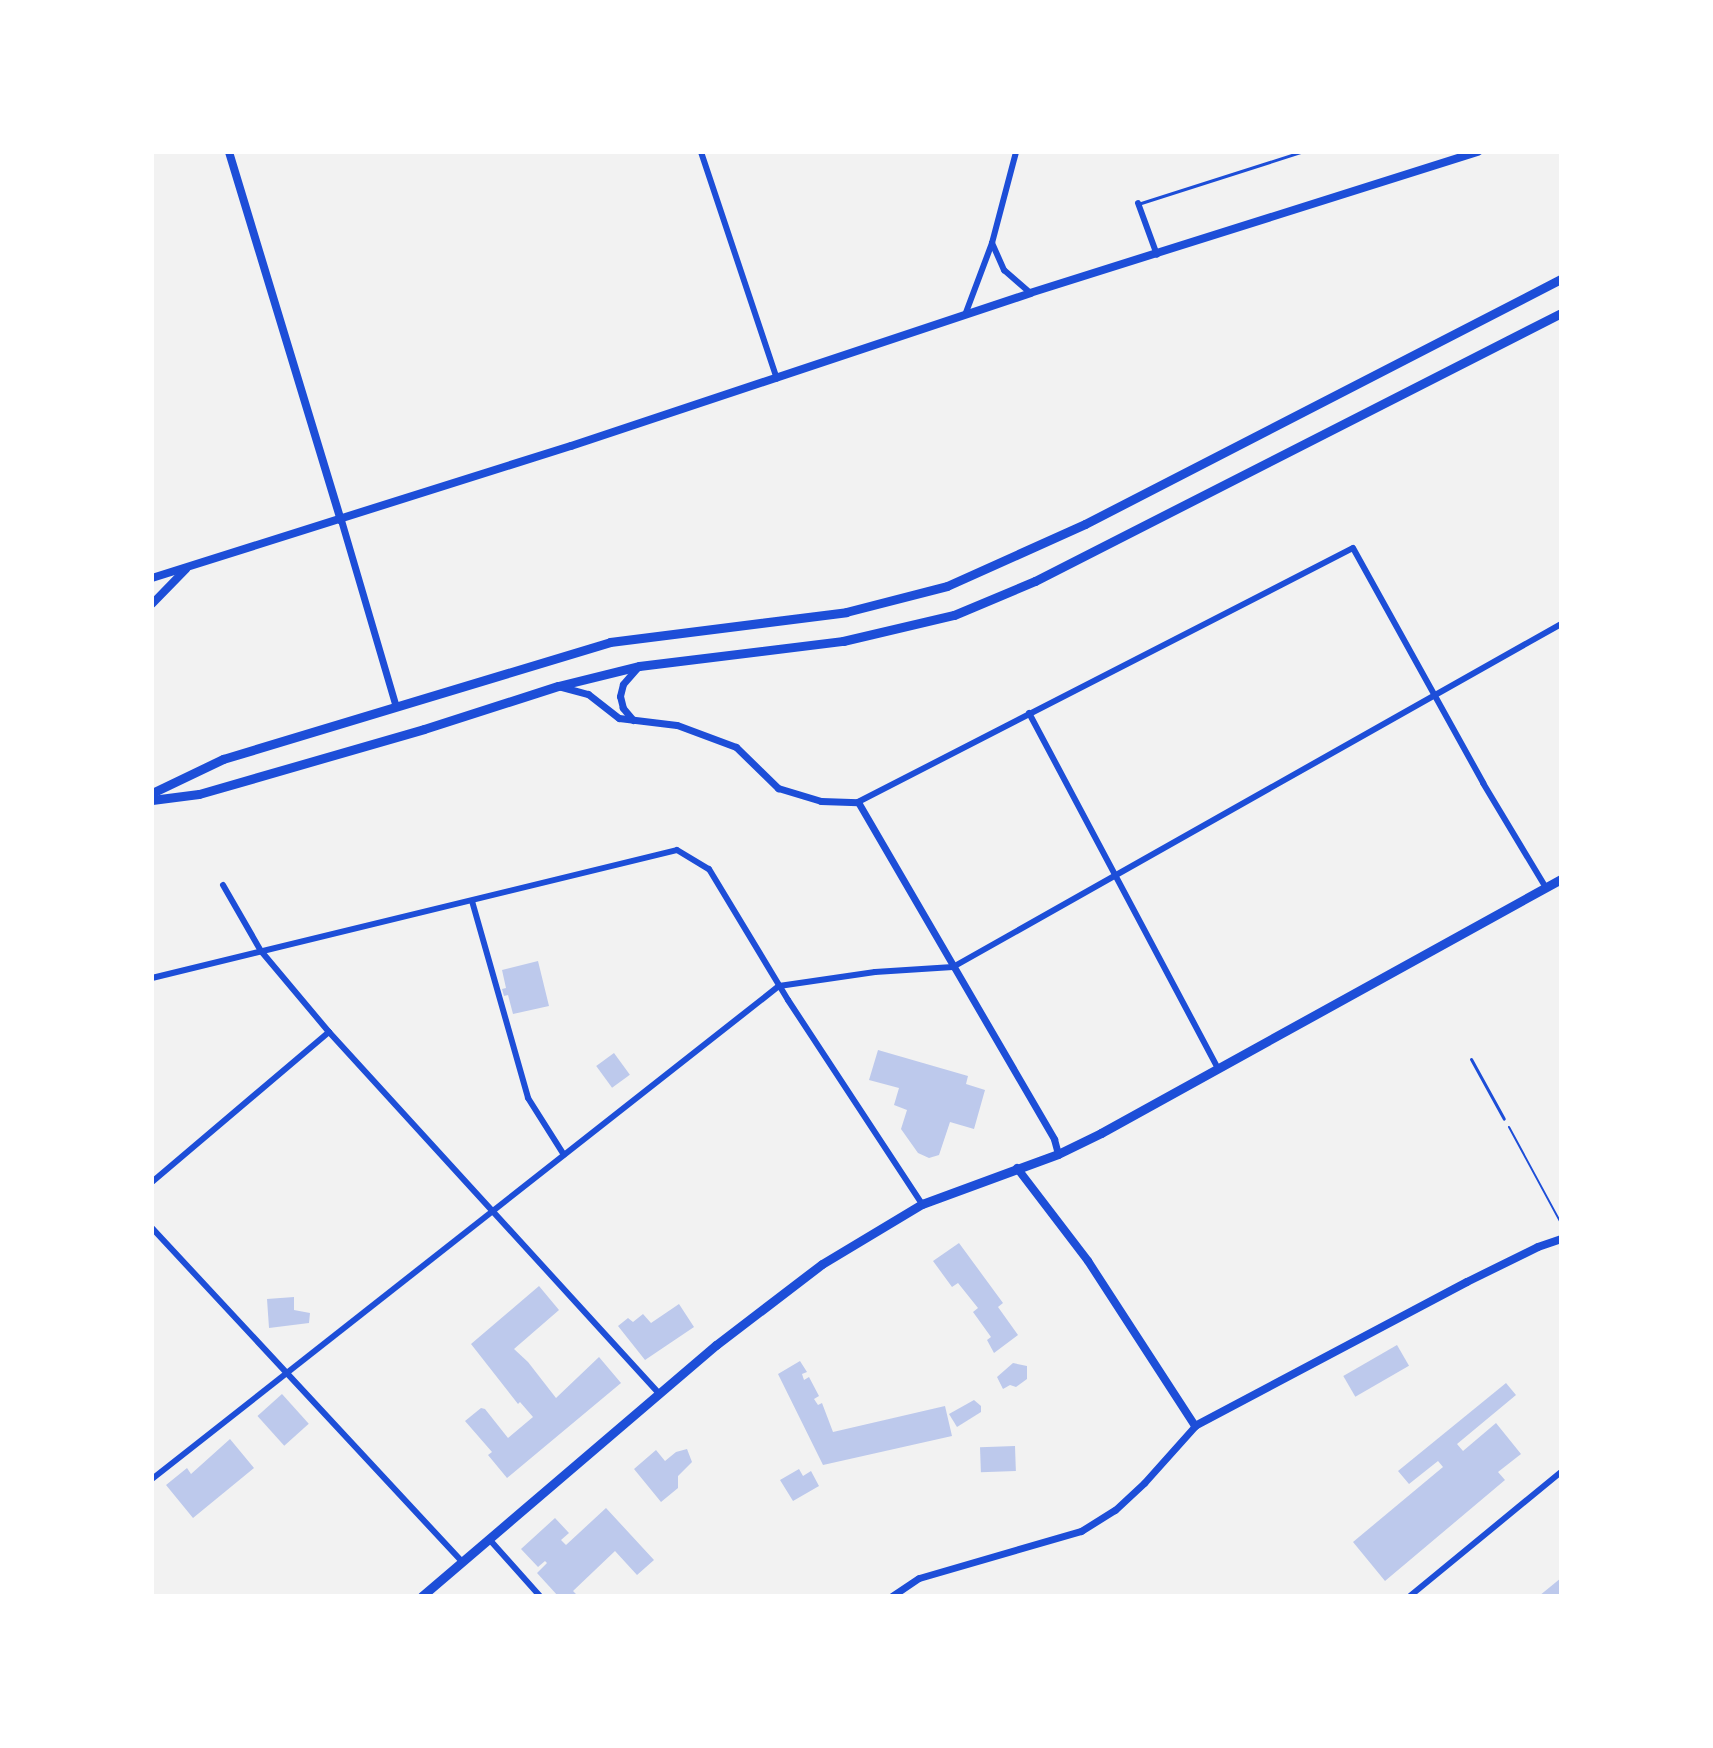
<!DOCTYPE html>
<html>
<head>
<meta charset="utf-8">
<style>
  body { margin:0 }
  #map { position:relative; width:1713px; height:1748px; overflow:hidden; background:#f2f2f2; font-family:"Sofia Sans Condensed",sans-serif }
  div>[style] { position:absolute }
  .building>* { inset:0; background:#bdc9ec; transform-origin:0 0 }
  .path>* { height:2px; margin:-1px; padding:0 1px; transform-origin:1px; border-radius:1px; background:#1d4ed8 }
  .service>* { height:3px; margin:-1.5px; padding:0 1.5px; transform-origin:1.5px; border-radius:1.5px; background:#1d4ed8 }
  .minor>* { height:6px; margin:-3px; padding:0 3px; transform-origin:3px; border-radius:3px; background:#1d4ed8 }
  .tertiary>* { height:7px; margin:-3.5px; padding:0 3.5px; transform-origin:3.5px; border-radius:3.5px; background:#1d4ed8 }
  .secondary>* { height:8px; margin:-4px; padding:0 4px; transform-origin:4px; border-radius:4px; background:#1d4ed8 }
  .primary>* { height:9px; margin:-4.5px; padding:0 4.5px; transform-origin:4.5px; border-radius:4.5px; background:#1d4ed8 }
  span { translate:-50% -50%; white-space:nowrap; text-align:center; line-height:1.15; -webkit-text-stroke:6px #fff; paint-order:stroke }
  .frame { position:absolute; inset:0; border:154px solid #fff; pointer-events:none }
</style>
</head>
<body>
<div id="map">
  <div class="building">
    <div style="clip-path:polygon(538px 961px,549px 1006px,513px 1014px,508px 995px,504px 996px,502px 989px,506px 988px,502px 970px)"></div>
    <div style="clip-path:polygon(878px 1050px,968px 1076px,966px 1084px,985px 1090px,974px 1129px,950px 1122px,939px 1155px,929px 1158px,918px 1153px,901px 1129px,907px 1110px,894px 1105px,899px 1088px,869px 1080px)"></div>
    <div style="left:614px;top:1053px;width:27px;height:22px;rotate:54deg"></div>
    <div style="clip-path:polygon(959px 1243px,1003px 1303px,998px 1307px,1018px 1335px,994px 1353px,987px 1340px,991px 1337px,973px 1312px,978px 1308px,958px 1283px,952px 1287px,933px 1261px)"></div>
    <div style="clip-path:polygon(539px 1286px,559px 1310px,514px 1349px,528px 1362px,556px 1398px,599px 1357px,621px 1383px,507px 1478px,488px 1455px,492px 1452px,465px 1421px,481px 1408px,485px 1409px,508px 1438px,533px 1417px,520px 1402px,518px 1404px,471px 1344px)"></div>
    <div style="clip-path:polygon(294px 1297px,294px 1310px,310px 1313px,309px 1323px,269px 1328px,267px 1299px)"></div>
    <div style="clip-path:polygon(679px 1304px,694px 1327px,645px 1360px,618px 1326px,628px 1318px,633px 1322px,643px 1314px,651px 1323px)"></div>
    <div style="left:1397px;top:1345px;width:24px;height:62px;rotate:60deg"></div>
    <div style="clip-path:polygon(800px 1361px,807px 1372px,802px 1374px,804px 1380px,809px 1377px,819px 1396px,814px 1399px,818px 1405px,822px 1403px,833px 1432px,945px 1406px,952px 1436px,823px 1465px,778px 1374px)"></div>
    <div style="clip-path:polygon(1013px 1363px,1027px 1366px,1027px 1379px,1016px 1387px,1010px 1385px,1003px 1389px,997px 1377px)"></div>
    <div style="clip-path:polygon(1506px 1383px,1516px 1395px,1457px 1444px,1463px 1451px,1496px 1423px,1521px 1454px,1498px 1472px,1505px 1480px,1385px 1581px,1353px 1542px,1443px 1467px,1438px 1461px,1409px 1484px,1398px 1471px)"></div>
    <div style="left:282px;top:1394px;width:40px;height:33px;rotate:48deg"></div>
    <div style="clip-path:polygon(974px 1400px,981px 1406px,981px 1412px,957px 1427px,949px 1414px)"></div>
    <div style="clip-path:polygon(230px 1439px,254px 1468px,193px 1518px,166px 1485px,187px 1468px,191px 1474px)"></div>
    <div style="left:1015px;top:1446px;width:25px;height:35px;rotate:88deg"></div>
    <div style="clip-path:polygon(687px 1449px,692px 1462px,678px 1476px,678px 1488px,661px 1502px,634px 1469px,656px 1450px,665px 1461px,676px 1452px)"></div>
    <div style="clip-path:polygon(799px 1469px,803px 1476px,811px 1471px,819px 1486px,793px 1501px,780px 1480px)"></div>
    <div style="clip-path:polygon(606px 1508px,654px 1560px,637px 1575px,615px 1551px,573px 1591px,578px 1596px,558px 1596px,537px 1573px,547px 1563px,545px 1561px,538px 1567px,521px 1549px,555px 1518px,569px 1533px,561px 1540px,566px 1545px)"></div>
    <div style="clip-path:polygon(1561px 1578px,1561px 1596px,1539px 1596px)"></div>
  </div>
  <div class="path">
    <div style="left:1509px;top:1127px;width:109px;rotate:61.6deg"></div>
  </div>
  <div class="service">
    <div style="left:1141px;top:203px;width:168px;rotate:-17.7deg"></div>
    <div style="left:1471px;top:1059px;width:68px;rotate:61.2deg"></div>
  </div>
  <div class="minor">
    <div style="left:701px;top:152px;width:239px;rotate:71.5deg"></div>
    <div style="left:1138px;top:203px;width:55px;rotate:69.9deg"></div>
    <div style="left:992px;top:243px;width:30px;rotate:66deg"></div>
    <div style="left:1004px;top:270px;width:35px;rotate:41deg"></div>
    <div style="left:965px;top:315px;width:77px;rotate:-69.4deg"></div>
    <div style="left:992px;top:243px;width:94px;rotate:-75.2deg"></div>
    <div style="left:1029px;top:713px;width:403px;rotate:62deg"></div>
    <div style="left:858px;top:802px;width:556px;rotate:-27.16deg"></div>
    <div style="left:1353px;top:548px;width:269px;rotate:61deg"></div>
    <div style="left:1483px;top:783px;width:122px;rotate:59deg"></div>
    <div style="left:223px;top:885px;width:76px;rotate:60.1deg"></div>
    <div style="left:261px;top:951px;width:106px;rotate:50deg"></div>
    <div style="left:329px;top:1032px;width:489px;rotate:47.6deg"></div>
    <div style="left:472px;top:901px;width:205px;rotate:74.1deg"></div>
    <div style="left:528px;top:1098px;width:67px;rotate:57.7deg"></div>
    <div style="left:152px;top:978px;width:540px;rotate:-13.7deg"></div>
    <div style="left:677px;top:850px;width:37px;rotate:31deg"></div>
    <div style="left:709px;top:869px;width:153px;rotate:58.9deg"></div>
    <div style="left:788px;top:1000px;width:244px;rotate:56.7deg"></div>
    <div style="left:152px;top:1182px;width:232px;rotate:-40.3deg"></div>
    <div style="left:152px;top:1228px;width:456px;rotate:47.1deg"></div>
    <div style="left:152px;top:1479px;width:798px;rotate:-38.18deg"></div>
    <div style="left:779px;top:986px;width:97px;rotate:-8.3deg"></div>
    <div style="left:875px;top:972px;width:78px;rotate:-3.7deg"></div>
    <div style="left:953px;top:967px;width:698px;rotate:-29.43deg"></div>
    <div style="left:489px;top:1539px;width:76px;rotate:48.2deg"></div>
    <div style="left:1410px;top:1596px;width:195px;rotate:-39.4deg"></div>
  </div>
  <div class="tertiary">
    <div style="left:341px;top:520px;width:192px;rotate:73.6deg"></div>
    <div style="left:558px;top:686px;width:31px;rotate:15deg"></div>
    <div style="left:588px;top:694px;width:39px;rotate:38deg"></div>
    <div style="left:619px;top:718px;width:58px;rotate:6.9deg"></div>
    <div style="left:677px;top:725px;width:63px;rotate:20.4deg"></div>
    <div style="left:736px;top:747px;width:59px;rotate:44.3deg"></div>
    <div style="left:778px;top:788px;width:45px;rotate:16.8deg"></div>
    <div style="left:821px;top:801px;width:37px;rotate:2deg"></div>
    <div style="left:858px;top:802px;width:390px;rotate:59.8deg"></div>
    <div style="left:1054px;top:1139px;width:16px;rotate:75deg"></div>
    <div style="left:633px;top:720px;width:16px;rotate:-130deg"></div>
    <div style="left:623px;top:708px;width:12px;rotate:-104deg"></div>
    <div style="left:620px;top:696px;width:12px;rotate:-76deg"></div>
    <div style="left:623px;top:684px;width:23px;rotate:-49deg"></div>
    <div style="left:892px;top:1596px;width:32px;rotate:-34deg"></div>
    <div style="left:919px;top:1578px;width:169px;rotate:-16.2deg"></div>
    <div style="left:1081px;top:1531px;width:40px;rotate:-32deg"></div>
    <div style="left:1115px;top:1510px;width:40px;rotate:-43deg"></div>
    <div style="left:1144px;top:1483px;width:76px;rotate:-48.2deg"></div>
  </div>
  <div class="secondary">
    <div style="left:229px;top:152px;width:385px;rotate:73.1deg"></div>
    <div style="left:152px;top:578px;width:439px;rotate:-17.5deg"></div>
    <div style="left:571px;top:446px;width:484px;rotate:-18.4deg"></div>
    <div style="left:1030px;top:293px;width:470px;rotate:-17.5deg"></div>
    <div style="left:152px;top:604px;width:49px;rotate:-45.8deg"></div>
    <div style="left:1017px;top:1168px;width:117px;rotate:52.6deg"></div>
    <div style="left:1088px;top:1261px;width:197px;rotate:57deg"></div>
    <div style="left:1195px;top:1426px;width:308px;rotate:-27.9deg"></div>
    <div style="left:1467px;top:1282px;width:79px;rotate:-26.2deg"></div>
    <div style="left:1538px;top:1247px;width:24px;rotate:-19deg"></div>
  </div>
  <div class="primary">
    <div style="left:152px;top:793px;width:79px;rotate:-25.6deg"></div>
    <div style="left:223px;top:759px;width:404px;rotate:-16.8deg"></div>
    <div style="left:610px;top:642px;width:238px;rotate:-7.2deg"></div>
    <div style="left:846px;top:612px;width:104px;rotate:-14.4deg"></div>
    <div style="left:947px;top:586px;width:151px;rotate:-24.2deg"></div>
    <div style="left:1085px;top:524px;width:535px;rotate:-27.24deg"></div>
    <div style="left:152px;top:800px;width:47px;rotate:-7.3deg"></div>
    <div style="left:199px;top:794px;width:234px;rotate:-16.1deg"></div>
    <div style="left:424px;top:729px;width:141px;rotate:-17.8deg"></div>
    <div style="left:558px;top:686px;width:83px;rotate:-13.9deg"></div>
    <div style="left:639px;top:666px;width:206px;rotate:-7deg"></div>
    <div style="left:843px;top:641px;width:114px;rotate:-13.2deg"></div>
    <div style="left:954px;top:615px;width:88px;rotate:-22.8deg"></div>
    <div style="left:1035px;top:581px;width:590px;rotate:-27deg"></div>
    <div style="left:422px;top:1596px;width:387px;rotate:-40.5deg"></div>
    <div style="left:716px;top:1345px;width:133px;rotate:-37.4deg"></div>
    <div style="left:822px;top:1264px;width:117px;rotate:-31deg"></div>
    <div style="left:922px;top:1204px;width:145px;rotate:-20.2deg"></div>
    <div style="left:1058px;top:1154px;width:48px;rotate:-26deg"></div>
    <div style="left:1101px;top:1133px;width:525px;rotate:-28.91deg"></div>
  </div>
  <div class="frame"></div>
</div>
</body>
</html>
